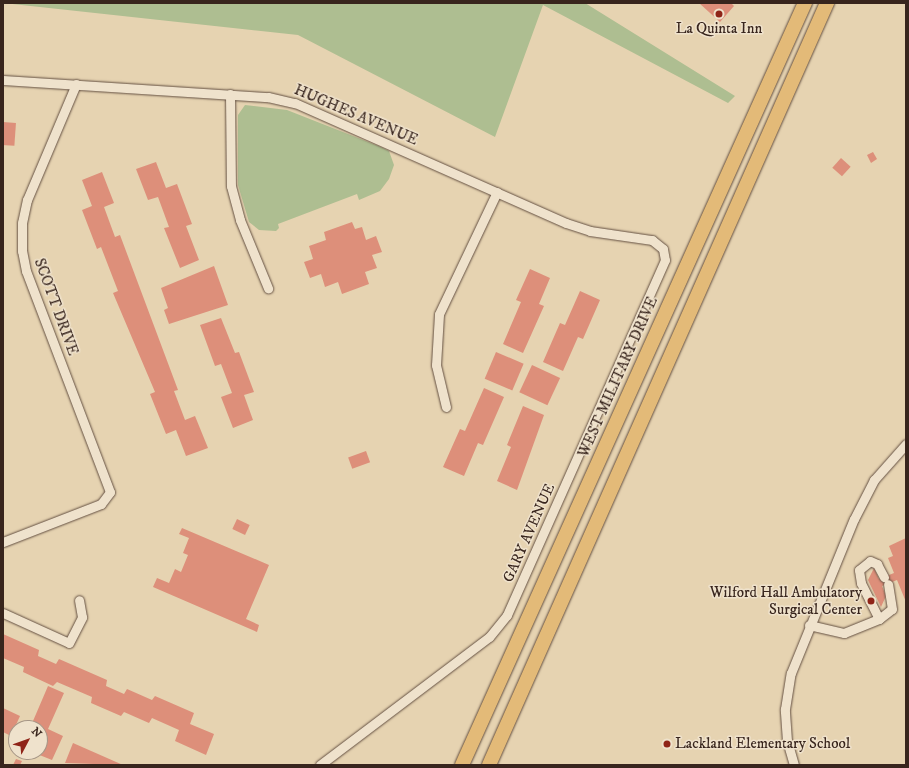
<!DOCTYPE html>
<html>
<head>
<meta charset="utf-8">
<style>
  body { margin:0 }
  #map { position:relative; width:909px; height:768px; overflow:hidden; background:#e6d3b1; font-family:"IM FELL DW Pica",serif }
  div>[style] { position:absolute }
  .green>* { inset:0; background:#aebe91 }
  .building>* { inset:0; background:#dd8f7a; transform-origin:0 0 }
  .roads { filter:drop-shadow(0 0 1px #645042) drop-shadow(0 0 1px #645042) }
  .minor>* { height:9px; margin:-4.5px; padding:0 4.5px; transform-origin:4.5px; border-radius:4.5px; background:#efe2cc }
  .primary>* { height:14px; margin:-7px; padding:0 7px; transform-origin:7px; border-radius:7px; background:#e3ba78 }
  .dots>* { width:11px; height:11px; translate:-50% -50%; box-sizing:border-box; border:2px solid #efe2cc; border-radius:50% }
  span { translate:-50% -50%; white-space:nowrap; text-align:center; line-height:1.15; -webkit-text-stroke:3px #efe2cc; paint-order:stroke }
  .poi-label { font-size:15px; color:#38251d }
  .right { translate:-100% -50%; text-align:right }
  .left { translate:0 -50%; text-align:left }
  .street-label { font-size:15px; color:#38251d }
  .frame { position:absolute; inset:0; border:4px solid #38251d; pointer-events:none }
  .north { position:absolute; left:8px; top:720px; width:40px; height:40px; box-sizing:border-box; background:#efe2cc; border:1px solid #a69686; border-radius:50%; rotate:49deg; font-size:11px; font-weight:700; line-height:16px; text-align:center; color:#38251d }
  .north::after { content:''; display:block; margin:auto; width:14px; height:18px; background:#8f2418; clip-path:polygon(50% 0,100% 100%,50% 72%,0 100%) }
</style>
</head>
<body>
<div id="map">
  <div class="green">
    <div style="clip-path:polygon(3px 3px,585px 3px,735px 96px,728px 103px,543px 5px,495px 137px,298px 35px)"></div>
    <div style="clip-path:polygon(245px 105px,287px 110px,381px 147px,389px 151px,394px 165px,389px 179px,380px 191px,359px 200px,357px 194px,278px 224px,279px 228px,276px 231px,259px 230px,249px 222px,238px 185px,238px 115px)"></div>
  </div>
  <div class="building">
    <div style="clip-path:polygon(699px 3px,731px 3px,734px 6px,720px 22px)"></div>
    <div style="left:3px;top:122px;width:13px;height:23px;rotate:4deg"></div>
    <div style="clip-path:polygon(873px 152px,877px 159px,871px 163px,867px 155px)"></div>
    <div style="left:841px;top:158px;width:13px;height:13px;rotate:42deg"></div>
    <div style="clip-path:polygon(156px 162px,166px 188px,177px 184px,192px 224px,186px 226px,199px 260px,180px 268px,164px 228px,169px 227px,158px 197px,148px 200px,136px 169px)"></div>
    <div style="clip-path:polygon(102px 172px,114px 203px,104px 207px,115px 237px,120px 235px,178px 390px,174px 391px,185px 420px,195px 416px,208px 448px,186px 456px,176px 430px,166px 434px,150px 394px,155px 392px,113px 293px,118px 291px,101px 247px,97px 249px,82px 210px,92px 206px,82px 180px)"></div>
    <div style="clip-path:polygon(352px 222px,355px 229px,362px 227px,366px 240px,376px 236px,382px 252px,372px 255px,377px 268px,365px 272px,369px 284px,342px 294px,338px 282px,325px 287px,321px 274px,310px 278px,304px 262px,313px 259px,309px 246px,326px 240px,324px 232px)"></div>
    <div style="clip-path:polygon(214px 266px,228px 305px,169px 324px,164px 310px,168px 308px,161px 288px)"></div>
    <div style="clip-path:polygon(530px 269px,550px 278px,539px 304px,544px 306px,523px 353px,503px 344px,521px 302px,516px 300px)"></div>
    <div style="clip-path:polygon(580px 291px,600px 300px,583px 339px,578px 337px,563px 371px,543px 362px,560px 323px,565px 325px)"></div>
    <div style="clip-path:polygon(221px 318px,235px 353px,239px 352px,254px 392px,244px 395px,253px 420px,233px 428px,221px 397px,232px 393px,221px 364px,215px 366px,200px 325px)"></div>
    <div style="left:496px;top:352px;width:30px;height:29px;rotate:23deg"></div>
    <div style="left:532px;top:365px;width:31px;height:30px;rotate:25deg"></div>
    <div style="clip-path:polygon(484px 388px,504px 397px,483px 445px,478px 443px,464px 476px,443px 467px,460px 429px,465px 431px)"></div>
    <div style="clip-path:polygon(523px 406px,544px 415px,517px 490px,497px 481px,511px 447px,507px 445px)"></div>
    <div style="left:366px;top:451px;width:12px;height:19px;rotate:70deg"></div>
    <div style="left:237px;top:519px;width:14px;height:11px;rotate:25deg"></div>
    <div style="clip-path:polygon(182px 528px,269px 565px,246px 619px,259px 625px,257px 632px,153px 587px,157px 578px,169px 583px,175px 569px,181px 572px,188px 555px,183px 553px,189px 538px,179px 534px)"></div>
    <div style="clip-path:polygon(906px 538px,906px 602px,897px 580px,882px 586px,886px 596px,881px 607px,868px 580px,874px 568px,879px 579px,894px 573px,888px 558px,893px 556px,889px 546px)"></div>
    <div style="clip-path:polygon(3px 634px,39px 650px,38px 656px,56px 664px,59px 659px,107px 680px,106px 686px,124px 694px,127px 689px,152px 700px,155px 696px,194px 713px,190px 724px,214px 734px,206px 755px,175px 741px,179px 730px,152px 718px,149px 723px,124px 712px,121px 716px,91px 703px,92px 697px,57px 682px,53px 686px,23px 672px,24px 667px,3px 658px)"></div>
    <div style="clip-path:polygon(48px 686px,64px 693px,48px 729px,63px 736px,52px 760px,37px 754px,40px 752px,40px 728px,30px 728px)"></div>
    <div style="clip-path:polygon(3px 708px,20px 716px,11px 736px,3px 732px)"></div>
    <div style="clip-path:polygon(73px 743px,123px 765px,65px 763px)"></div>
    <div style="clip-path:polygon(16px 759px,22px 761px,20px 765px,13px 765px)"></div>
  </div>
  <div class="roads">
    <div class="minor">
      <div style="left:3px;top:80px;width:266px;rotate:3.7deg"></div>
      <div style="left:268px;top:97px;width:28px;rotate:13deg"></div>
      <div style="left:295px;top:103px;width:296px;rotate:23.9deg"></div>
      <div style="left:566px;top:223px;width:25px;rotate:18deg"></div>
      <div style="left:590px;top:231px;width:63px;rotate:8.3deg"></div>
      <div style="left:652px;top:240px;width:14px;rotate:39deg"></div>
      <div style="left:663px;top:249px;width:11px;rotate:80deg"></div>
      <div style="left:665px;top:260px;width:389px;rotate:114deg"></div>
      <div style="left:507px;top:615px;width:28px;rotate:129deg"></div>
      <div style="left:489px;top:637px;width:212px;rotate:142.9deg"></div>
      <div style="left:230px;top:94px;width:92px;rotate:89.4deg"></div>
      <div style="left:231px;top:186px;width:35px;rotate:75deg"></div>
      <div style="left:240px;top:220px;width:74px;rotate:67.6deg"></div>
      <div style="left:446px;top:407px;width:43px;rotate:-103.4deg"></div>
      <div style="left:436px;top:365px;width:51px;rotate:-86.6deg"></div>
      <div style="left:439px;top:314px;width:135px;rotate:-64.6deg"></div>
      <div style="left:3px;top:542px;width:105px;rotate:-21.2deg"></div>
      <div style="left:101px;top:504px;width:15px;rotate:-53deg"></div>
      <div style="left:110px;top:492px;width:236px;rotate:-110.8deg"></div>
      <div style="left:26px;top:271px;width:20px;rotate:-101deg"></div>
      <div style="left:22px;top:251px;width:28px;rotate:-90deg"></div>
      <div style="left:22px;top:223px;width:24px;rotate:-78deg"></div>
      <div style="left:27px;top:200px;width:126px;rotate:-67.1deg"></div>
      <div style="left:3px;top:613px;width:72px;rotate:24.4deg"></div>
      <div style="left:69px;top:643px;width:29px;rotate:-63deg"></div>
      <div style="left:82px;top:617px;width:17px;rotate:-100deg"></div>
      <div style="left:879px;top:619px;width:40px;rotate:-116.6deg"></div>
      <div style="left:861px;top:583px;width:13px;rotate:-99deg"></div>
      <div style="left:859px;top:570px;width:14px;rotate:-39deg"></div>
      <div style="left:870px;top:561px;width:8px;rotate:23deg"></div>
      <div style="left:877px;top:564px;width:15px;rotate:62deg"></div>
      <div style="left:809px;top:625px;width:36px;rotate:13deg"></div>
      <div style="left:844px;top:633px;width:38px;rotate:-22deg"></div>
      <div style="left:879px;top:619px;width:16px;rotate:-38deg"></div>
      <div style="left:892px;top:609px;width:25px;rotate:-99deg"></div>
      <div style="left:794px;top:765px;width:25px;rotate:-106deg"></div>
      <div style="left:787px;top:741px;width:32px;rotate:-94deg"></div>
      <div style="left:785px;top:709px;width:36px;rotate:-81deg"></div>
      <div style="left:791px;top:673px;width:166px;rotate:-67.8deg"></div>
      <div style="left:854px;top:519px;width:44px;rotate:-62.9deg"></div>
      <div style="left:874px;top:480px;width:48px;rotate:-48.4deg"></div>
    </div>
    <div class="primary">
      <div style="left:462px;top:765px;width:836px;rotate:-65.77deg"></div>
      <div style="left:489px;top:765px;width:834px;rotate:-66.08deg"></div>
    </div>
  </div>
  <div class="dots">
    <div style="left:719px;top:14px;background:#8f2418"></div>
    <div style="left:871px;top:601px;background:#8f2418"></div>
    <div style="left:667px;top:744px;background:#8f2418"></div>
  </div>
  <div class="poi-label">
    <span style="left:719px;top:29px">La Quinta Inn</span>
    <span class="right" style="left:862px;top:601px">Wilford Hall Ambulatory<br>Surgical Center</span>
    <span class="left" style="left:675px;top:744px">Lackland Elementary School</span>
  </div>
  <div class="street-label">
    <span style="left:356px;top:115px;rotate:23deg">HUGHES AVENUE</span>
    <span style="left:56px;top:307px;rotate:70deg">SCOTT DRIVE</span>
    <span style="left:618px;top:377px;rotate:-66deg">WEST MILITARY DRIVE</span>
    <span style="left:529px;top:533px;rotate:-66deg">GARY AVENUE</span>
  </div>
  <div class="frame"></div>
  <div class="north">N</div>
</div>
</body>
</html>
